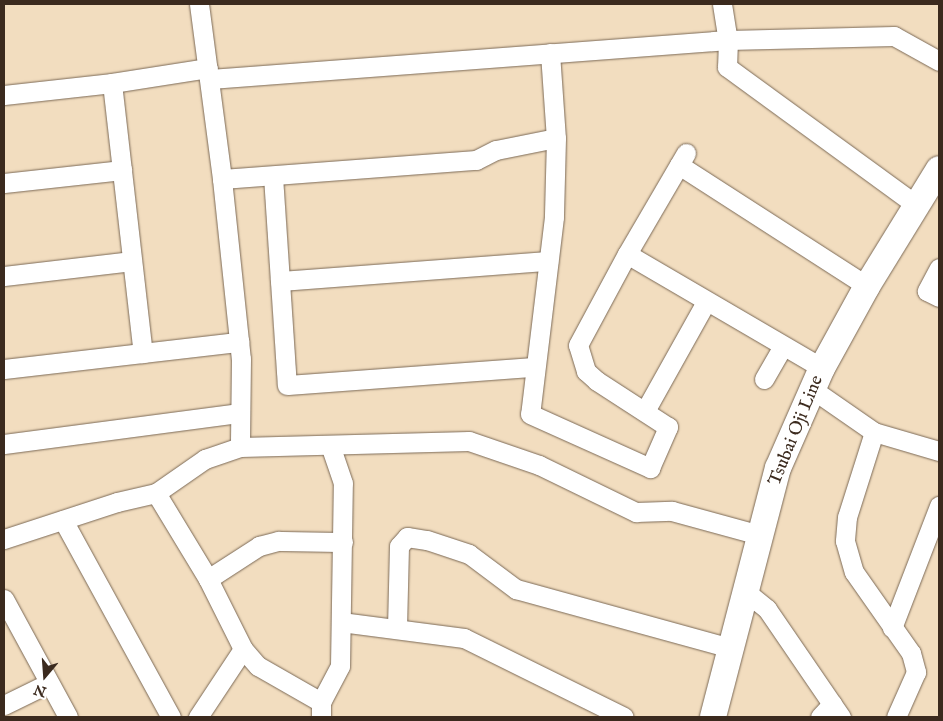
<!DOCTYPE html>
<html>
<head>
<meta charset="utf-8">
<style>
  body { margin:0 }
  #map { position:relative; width:943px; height:721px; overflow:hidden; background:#f2ddbf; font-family:"IM FELL English",serif }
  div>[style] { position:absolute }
  .roads { filter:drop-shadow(0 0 1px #7b6956) drop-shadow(0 0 1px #7b6956) }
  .street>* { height:19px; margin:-9.5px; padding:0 9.5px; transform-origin:9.5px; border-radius:9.5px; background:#fff }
  .secondary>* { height:26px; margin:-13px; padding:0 13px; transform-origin:13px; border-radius:13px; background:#fff }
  span { translate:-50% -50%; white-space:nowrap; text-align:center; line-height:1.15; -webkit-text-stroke:4px #fff; paint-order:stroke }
  .street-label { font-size:18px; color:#3b2a1e }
  .frame { position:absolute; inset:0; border:5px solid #3b2a1e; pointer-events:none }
  .north { position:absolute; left:20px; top:651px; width:50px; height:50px; -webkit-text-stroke:4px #fff; paint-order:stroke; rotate:198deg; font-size:14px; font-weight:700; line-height:20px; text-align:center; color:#3b2a1e }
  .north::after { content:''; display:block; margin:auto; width:18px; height:22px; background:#3b2a1e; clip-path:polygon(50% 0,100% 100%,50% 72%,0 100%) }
</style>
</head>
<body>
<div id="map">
  <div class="roads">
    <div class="street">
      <div style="left:199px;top:4px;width:177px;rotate:82.5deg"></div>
      <div style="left:222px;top:179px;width:181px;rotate:84deg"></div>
      <div style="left:241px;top:359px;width:88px;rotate:90.7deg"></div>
      <div style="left:722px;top:4px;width:36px;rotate:81deg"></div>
      <div style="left:728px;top:40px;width:27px;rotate:92deg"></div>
      <div style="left:727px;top:67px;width:234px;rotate:36.1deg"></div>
      <div style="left:550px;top:53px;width:85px;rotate:86deg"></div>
      <div style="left:556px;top:138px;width:79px;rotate:91.5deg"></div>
      <div style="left:554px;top:217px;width:198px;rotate:96.9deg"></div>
      <div style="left:530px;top:414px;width:132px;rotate:24.2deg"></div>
      <div style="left:650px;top:468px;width:45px;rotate:-66.3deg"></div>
      <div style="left:668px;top:427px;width:85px;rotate:-147.1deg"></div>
      <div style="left:597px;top:381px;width:15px;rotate:-138deg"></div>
      <div style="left:586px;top:371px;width:27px;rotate:-107deg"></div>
      <div style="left:578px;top:345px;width:103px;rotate:-61.7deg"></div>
      <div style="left:210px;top:79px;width:519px;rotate:-4.31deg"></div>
      <div style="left:728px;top:40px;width:166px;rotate:-1.4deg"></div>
      <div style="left:894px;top:36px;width:51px;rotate:29.1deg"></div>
      <div style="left:112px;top:83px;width:272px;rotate:83.5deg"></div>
      <div style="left:4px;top:95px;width:109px;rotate:-6.3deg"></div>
      <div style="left:112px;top:83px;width:97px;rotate:-8.9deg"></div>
      <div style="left:686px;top:153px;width:117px;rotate:120.3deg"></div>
      <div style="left:627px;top:254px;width:226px;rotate:30.3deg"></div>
      <div style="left:679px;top:165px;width:224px;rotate:32.8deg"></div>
      <div style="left:273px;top:176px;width:209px;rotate:86.2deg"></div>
      <div style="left:287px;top:385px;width:248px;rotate:-4.2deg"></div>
      <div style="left:222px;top:179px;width:255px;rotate:-4.3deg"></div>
      <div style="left:476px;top:160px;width:22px;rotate:-27deg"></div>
      <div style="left:496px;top:150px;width:61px;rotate:-11.3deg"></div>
      <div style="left:4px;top:183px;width:119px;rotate:-6.3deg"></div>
      <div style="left:939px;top:268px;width:26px;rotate:118deg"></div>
      <div style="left:927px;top:291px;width:13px;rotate:27deg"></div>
      <div style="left:4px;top:276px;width:129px;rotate:-6.7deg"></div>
      <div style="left:280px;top:281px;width:269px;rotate:-4.3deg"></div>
      <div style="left:4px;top:369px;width:237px;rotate:-6.6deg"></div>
      <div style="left:764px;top:379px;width:38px;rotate:-60deg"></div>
      <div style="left:812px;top:389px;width:75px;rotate:34.7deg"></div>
      <div style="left:874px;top:432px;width:68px;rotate:16.3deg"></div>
      <div style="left:645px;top:411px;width:125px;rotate:-60.8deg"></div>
      <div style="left:874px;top:432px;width:89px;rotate:107.6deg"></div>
      <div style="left:847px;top:517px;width:24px;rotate:95deg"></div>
      <div style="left:845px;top:541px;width:32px;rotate:74deg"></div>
      <div style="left:854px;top:572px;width:99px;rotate:54.9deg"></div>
      <div style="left:911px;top:653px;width:20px;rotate:75deg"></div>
      <div style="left:916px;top:672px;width:49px;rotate:114deg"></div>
      <div style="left:4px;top:444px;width:238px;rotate:-7.5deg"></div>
      <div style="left:156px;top:493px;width:100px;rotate:58.8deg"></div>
      <div style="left:208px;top:579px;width:78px;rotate:63.4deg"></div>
      <div style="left:243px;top:649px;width:82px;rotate:123.5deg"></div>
      <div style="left:63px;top:520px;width:225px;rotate:61.3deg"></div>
      <div style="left:4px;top:539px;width:119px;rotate:-18.1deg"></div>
      <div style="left:117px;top:502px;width:40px;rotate:-13deg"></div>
      <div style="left:156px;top:493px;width:60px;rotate:-34.8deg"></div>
      <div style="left:205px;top:459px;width:37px;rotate:-19deg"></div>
      <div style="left:240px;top:447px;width:229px;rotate:-1.5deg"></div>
      <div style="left:469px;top:441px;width:74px;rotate:18.9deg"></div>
      <div style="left:539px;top:465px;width:108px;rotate:25.9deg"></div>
      <div style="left:636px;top:512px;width:36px;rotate:-2deg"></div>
      <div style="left:672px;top:511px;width:91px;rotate:15.3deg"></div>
      <div style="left:208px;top:579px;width:61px;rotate:-32.9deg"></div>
      <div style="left:259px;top:546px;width:20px;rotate:-15deg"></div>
      <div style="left:278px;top:541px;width:65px;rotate:0.9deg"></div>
      <div style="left:746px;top:592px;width:27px;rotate:39deg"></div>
      <div style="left:767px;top:609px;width:131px;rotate:55.6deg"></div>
      <div style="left:4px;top:599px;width:134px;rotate:61.5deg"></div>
      <div style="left:341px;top:622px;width:124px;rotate:7.4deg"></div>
      <div style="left:464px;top:638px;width:178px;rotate:26.3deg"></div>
      <div style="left:397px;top:628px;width:82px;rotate:-88.6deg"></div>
      <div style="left:399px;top:546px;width:12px;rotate:-48deg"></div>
      <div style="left:407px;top:537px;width:20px;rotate:9deg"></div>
      <div style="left:427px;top:540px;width:44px;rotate:18.4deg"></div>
      <div style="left:469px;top:554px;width:59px;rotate:36.7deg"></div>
      <div style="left:516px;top:589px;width:222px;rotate:15.4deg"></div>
      <div style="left:892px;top:628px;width:131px;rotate:-68.9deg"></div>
      <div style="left:243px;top:649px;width:23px;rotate:49deg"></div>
      <div style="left:258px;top:666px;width:73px;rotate:29.7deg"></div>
      <div style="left:4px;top:705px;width:50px;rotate:-26.1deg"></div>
      <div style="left:321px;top:717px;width:15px;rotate:-90deg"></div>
      <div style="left:321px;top:702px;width:41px;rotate:-62.2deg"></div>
      <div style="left:340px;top:666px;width:183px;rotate:-89.1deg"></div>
      <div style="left:343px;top:483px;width:40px;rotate:-108.9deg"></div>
      <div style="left:820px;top:717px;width:18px;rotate:-47deg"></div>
    </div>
    <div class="secondary">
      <div style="left:713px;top:717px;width:257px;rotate:-75.4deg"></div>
      <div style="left:778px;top:468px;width:109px;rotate:-66.3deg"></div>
      <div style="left:822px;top:368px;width:94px;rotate:-61.2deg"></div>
      <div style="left:867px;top:286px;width:137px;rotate:-58.4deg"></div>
    </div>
  </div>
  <div class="street-label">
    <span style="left:797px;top:431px;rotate:-68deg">Tsubai Oji Line</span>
  </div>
  <div class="frame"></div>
  <div class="north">N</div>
</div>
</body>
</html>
